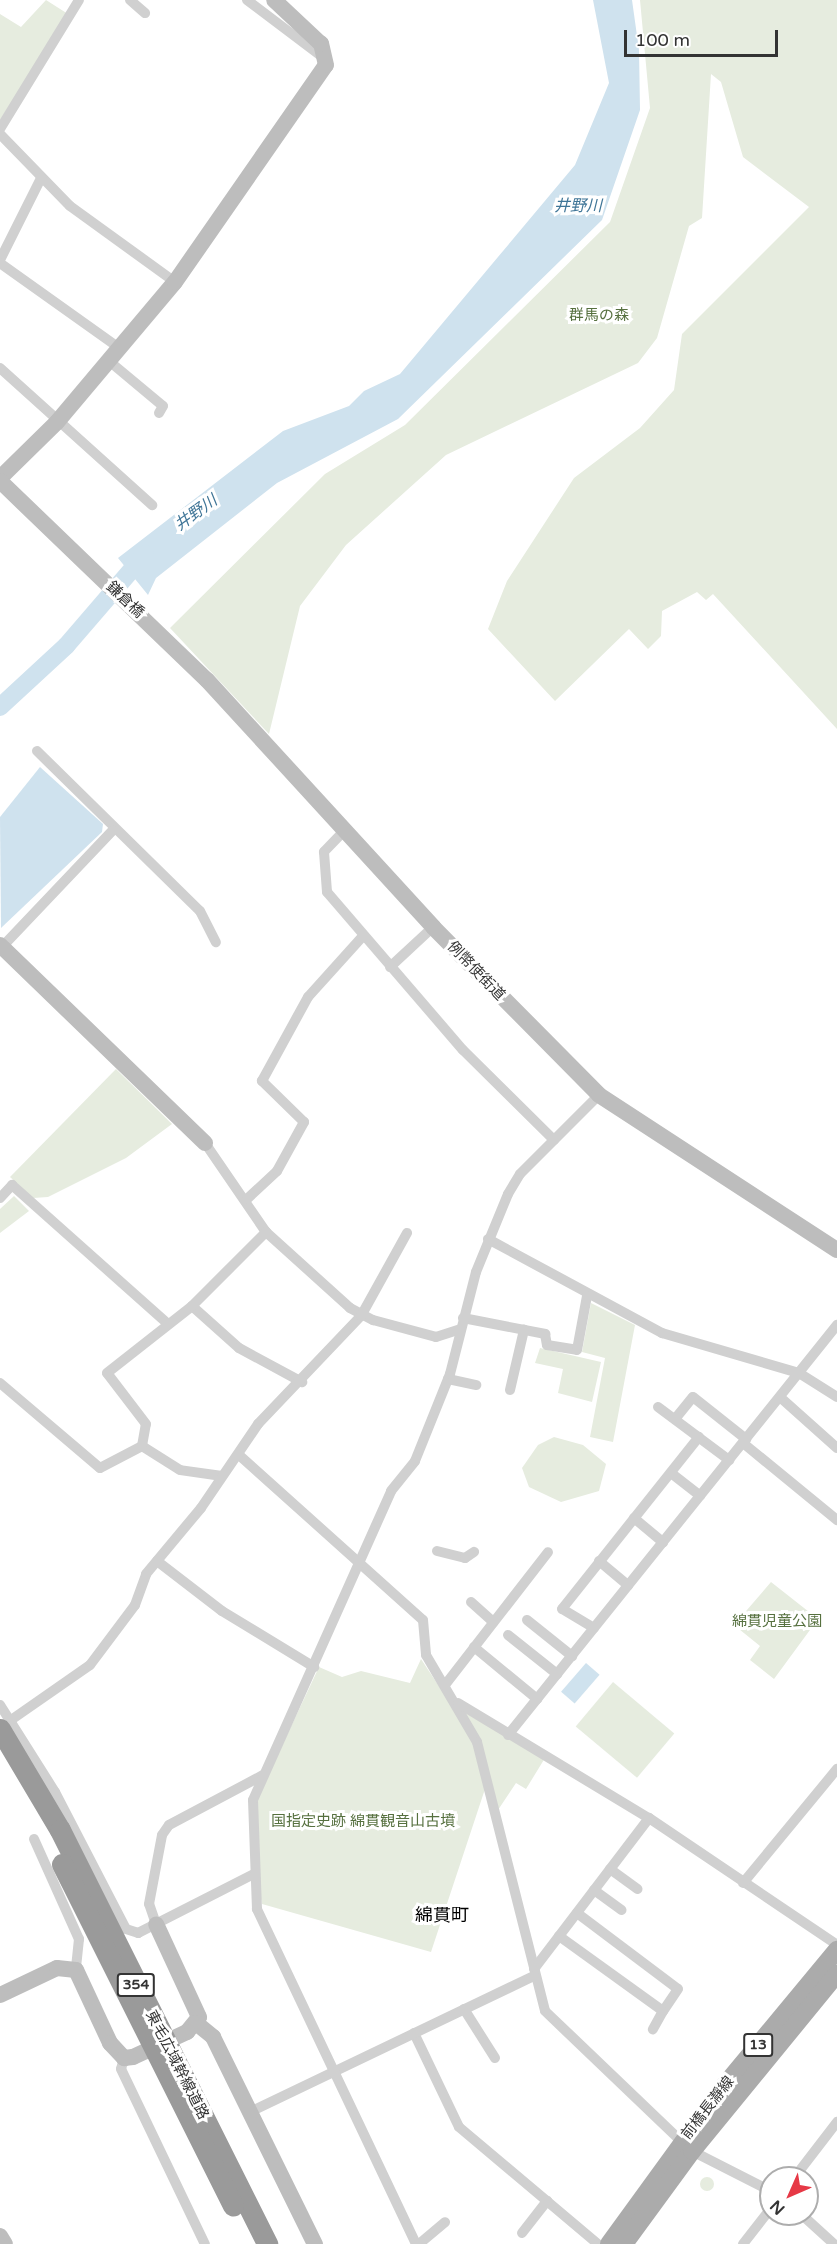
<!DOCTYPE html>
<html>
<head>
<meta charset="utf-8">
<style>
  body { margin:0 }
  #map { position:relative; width:837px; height:2244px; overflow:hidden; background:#fff; font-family:"Varela Round","Noto Sans JP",sans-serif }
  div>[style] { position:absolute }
  .green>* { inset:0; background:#e6ecdf; transform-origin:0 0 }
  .round { border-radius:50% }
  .water>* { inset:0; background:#cfe2ee; transform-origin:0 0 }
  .river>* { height:18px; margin:-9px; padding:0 9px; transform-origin:9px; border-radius:9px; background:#cfe2ee }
  .street>* { height:10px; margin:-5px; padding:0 5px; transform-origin:5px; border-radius:5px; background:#d0d0d0 }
  .secondary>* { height:16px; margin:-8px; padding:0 8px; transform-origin:8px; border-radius:8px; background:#bdbdbd }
  .primary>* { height:18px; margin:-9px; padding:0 9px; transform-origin:9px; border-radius:9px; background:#ababab }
  .highway>* { height:21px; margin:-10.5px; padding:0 10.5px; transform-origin:10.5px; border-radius:10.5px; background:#9a9a9a }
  span { translate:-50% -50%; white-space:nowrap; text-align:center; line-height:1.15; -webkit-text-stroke:6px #fff; paint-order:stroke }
  .shield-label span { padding:2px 4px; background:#fff; border:2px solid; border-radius:4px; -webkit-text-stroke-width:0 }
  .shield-label { font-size:14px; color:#333; font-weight:700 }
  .park-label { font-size:15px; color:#56703f }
  .street-label { font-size:15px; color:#333 }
  .water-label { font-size:16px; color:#3f7597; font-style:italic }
  .quarter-label { font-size:18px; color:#000 }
  .north { position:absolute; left:759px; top:2166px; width:60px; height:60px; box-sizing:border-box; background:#fff; border:2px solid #adadad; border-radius:50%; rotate:225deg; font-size:16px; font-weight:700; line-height:24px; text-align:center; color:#333 }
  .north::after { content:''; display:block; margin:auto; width:21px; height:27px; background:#e63946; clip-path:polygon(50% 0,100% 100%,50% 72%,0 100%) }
  .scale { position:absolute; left:624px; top:30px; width:154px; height:27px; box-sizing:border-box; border:3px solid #333; border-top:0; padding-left:8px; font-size:18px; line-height:21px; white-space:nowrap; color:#333; -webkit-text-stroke:4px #fff; paint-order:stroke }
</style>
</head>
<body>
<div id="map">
  <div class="green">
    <div style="clip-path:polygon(46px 0,68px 14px,0 120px,0 14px,21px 27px)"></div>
    <div style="clip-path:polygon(640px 0,837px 0,837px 729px,713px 594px,706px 600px,697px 592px,662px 611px,661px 636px,648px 649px,629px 629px,555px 701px,488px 629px,507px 581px,574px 478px,640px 428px,674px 390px,682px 334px,809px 207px,743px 157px,721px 82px,711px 74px,702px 218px,689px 226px,657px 338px,638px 363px,446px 455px,346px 545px,300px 606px,269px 734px,170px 628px,325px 474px,405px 425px,610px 222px,650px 108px)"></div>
    <div style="clip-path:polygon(116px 1069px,172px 1124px,126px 1158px,48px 1197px,33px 1198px,10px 1177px)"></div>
    <div style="clip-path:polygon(14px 1196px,29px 1211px,0 1233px,0 1209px)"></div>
    <div style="clip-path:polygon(591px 1303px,635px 1325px,613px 1442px,590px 1437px,605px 1358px,582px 1352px)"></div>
    <div style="clip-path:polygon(540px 1348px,601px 1362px,592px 1402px,558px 1393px,563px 1369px,535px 1363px)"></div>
    <div style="clip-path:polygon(554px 1437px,583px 1445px,606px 1464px,599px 1491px,561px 1502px,529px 1487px,522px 1468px,538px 1445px)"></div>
    <div style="clip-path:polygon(771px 1582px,818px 1619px,774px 1679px,750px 1660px,760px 1646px,734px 1625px)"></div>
    <div style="clip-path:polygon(421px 1659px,450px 1703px,545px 1758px,526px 1789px,516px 1783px,498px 1810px,485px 1789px,431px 1952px,262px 1904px,257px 1876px,257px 1799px,319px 1667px,342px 1677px,361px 1671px,410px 1683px)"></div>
    <div style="left:613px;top:1682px;width:80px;height:58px;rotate:40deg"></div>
    <div class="round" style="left:700px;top:2177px;width:14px;height:14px"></div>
  </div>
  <div class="water">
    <div style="clip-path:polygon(593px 0,632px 0,639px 50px,640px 110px,602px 220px,398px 419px,277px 483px,156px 578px,148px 595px,118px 558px,283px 431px,349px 406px,364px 391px,400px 374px,575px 165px,609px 83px)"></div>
    <div style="clip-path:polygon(40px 767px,103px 824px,102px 832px,1px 928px,0 817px)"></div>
    <div style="left:586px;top:1663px;width:18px;height:38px;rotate:41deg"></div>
  </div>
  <div class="river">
    <div style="left:0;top:707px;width:90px;rotate:-42.7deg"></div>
    <div style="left:66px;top:646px;width:121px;rotate:-49.3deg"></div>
  </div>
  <div class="street">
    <div style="left:130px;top:0;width:20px;rotate:41deg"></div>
    <div style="left:247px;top:0;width:98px;rotate:37.1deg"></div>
    <div style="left:0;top:129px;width:151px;rotate:-58.5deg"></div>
    <div style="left:0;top:134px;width:100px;rotate:45.8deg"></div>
    <div style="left:70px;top:206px;width:130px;rotate:35.9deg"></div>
    <div style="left:0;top:260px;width:92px;rotate:-63.4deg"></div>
    <div style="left:0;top:263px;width:146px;rotate:35.5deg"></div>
    <div style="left:109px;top:361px;width:70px;rotate:39.8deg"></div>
    <div style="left:163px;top:406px;width:8px;rotate:120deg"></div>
    <div style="left:0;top:368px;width:205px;rotate:42deg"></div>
    <div style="left:37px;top:751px;width:228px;rotate:44.5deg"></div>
    <div style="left:200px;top:911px;width:35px;rotate:63deg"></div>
    <div style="left:344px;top:831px;width:29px;rotate:134deg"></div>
    <div style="left:324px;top:852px;width:40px;rotate:85.7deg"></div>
    <div style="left:327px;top:892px;width:208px;rotate:49.3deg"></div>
    <div style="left:463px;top:1050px;width:128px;rotate:44.7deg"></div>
    <div style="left:2px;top:947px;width:161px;rotate:-46.5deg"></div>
    <div style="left:390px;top:967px;width:59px;rotate:-42.9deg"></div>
    <div style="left:205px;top:1143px;width:108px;rotate:55.6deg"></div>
    <div style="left:266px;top:1232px;width:113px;rotate:42.1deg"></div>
    <div style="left:350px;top:1308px;width:26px;rotate:28deg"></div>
    <div style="left:373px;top:1320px;width:65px;rotate:15.1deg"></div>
    <div style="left:436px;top:1337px;width:26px;rotate:-18deg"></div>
    <div style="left:0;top:1198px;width:18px;rotate:-47deg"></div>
    <div style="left:12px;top:1185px;width:209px;rotate:41.7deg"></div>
    <div style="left:247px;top:1199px;width:41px;rotate:-43deg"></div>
    <div style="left:277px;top:1171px;width:56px;rotate:-61.1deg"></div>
    <div style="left:304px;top:1122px;width:59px;rotate:-135.7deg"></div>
    <div style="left:262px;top:1081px;width:96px;rotate:-61.3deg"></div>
    <div style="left:308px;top:997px;width:81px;rotate:-48deg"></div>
    <div style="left:488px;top:1239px;width:198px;rotate:28.4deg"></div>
    <div style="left:662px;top:1333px;width:143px;rotate:16.3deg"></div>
    <div style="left:799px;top:1373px;width:45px;rotate:32.3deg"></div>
    <div style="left:192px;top:1306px;width:63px;rotate:41.8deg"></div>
    <div style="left:239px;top:1348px;width:72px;rotate:28.4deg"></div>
    <div style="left:463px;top:1318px;width:84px;rotate:11deg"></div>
    <div style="left:545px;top:1334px;width:11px;rotate:80deg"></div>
    <div style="left:547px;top:1345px;width:30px;rotate:9deg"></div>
    <div style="left:577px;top:1350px;width:55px;rotate:-79.5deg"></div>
    <div style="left:448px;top:1379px;width:29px;rotate:12deg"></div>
    <div style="left:0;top:1383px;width:131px;rotate:40.4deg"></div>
    <div style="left:100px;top:1468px;width:47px;rotate:-27.6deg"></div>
    <div style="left:510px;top:1390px;width:62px;rotate:-76.9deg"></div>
    <div style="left:781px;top:1398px;width:75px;rotate:41.8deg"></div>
    <div style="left:658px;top:1407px;width:89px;rotate:36.7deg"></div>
    <div style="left:675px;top:1419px;width:28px;rotate:-51deg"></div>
    <div style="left:693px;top:1397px;width:68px;rotate:38.4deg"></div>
    <div style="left:743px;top:1443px;width:122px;rotate:39.3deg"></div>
    <div style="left:239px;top:1455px;width:247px;rotate:41.9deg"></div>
    <div style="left:423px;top:1620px;width:35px;rotate:85deg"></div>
    <div style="left:426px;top:1655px;width:101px;rotate:59.6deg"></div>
    <div style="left:477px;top:1742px;width:277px;rotate:75.8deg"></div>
    <div style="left:545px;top:2011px;width:190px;rotate:43.7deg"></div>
    <div style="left:671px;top:1473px;width:37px;rotate:38deg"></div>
    <div style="left:222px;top:1476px;width:42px;rotate:-171.9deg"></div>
    <div style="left:180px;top:1470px;width:45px;rotate:-147.7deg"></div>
    <div style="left:142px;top:1446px;width:22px;rotate:-80deg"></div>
    <div style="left:146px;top:1424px;width:64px;rotate:-127.4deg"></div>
    <div style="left:107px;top:1373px;width:108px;rotate:-38.2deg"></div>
    <div style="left:192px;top:1306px;width:105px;rotate:-45deg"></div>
    <div style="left:634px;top:1518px;width:38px;rotate:40deg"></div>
    <div style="left:437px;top:1551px;width:29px;rotate:14deg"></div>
    <div style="left:465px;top:1558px;width:11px;rotate:-34deg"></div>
    <div style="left:157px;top:1561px;width:82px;rotate:37.6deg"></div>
    <div style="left:222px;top:1611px;width:108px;rotate:31.3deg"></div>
    <div style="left:599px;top:1561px;width:38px;rotate:40deg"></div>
    <div style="left:471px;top:1602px;width:30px;rotate:42deg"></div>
    <div style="left:527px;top:1620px;width:58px;rotate:38.7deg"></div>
    <div style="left:594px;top:1628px;width:37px;rotate:-149deg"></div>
    <div style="left:562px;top:1609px;width:220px;rotate:-51.5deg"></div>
    <div style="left:508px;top:1635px;width:63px;rotate:38.5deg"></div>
    <div style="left:474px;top:1647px;width:82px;rotate:39.5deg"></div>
    <div style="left:445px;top:1685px;width:168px;rotate:-52.2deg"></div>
    <div style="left:458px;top:1703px;width:223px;rotate:31.1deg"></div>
    <div style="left:649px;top:1818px;width:227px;rotate:34deg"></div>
    <div style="left:0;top:1705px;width:103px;rotate:57.7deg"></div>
    <div style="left:55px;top:1792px;width:154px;rotate:62.6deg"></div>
    <div style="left:126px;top:1929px;width:13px;rotate:18deg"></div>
    <div style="left:138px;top:1933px;width:128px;rotate:-27deg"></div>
    <div style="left:11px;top:1720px;width:96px;rotate:-34.8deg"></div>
    <div style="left:90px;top:1665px;width:75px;rotate:-53.1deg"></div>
    <div style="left:135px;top:1605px;width:33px;rotate:-70deg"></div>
    <div style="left:146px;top:1574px;width:86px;rotate:-50.2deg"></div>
    <div style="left:201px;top:1508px;width:102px;rotate:-55.8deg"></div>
    <div style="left:258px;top:1424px;width:149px;rotate:-46.4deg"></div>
    <div style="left:361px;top:1316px;width:95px;rotate:-61deg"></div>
    <div style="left:508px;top:1735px;width:526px;rotate:-51.26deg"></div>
    <div style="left:34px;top:1839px;width:110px;rotate:65.8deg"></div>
    <div style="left:79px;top:1939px;width:31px;rotate:96deg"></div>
    <div style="left:610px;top:1869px;width:34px;rotate:36deg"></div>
    <div style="left:743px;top:1883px;width:148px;rotate:-50.5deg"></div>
    <div style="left:594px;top:1890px;width:34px;rotate:36deg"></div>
    <div style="left:577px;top:1913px;width:126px;rotate:37deg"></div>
    <div style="left:678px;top:1989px;width:27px;rotate:124deg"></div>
    <div style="left:156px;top:1924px;width:21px;rotate:-109deg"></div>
    <div style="left:149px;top:1904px;width:70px;rotate:-79.3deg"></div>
    <div style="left:162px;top:1835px;width:12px;rotate:-55deg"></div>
    <div style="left:169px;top:1825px;width:106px;rotate:-28deg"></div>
    <div style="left:559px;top:1936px;width:128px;rotate:35.8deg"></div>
    <div style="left:663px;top:2011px;width:21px;rotate:119deg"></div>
    <div style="left:534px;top:1969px;width:190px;rotate:-52.7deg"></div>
    <div style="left:464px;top:2009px;width:58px;rotate:57.7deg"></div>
    <div style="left:414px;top:2033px;width:104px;rotate:64.4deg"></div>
    <div style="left:459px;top:2127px;width:182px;rotate:40.1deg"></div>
    <div style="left:124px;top:2058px;width:11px;rotate:105deg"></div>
    <div style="left:121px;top:2069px;width:194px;rotate:64.4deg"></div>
    <div style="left:252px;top:2111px;width:313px;rotate:-25.6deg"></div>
    <div style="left:692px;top:2151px;width:89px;rotate:26.9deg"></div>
    <div style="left:794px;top:2178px;width:71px;rotate:-52.5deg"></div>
    <div style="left:801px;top:2214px;width:45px;rotate:42.3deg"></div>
    <div style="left:522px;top:2233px;width:41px;rotate:-52deg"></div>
    <div style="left:416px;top:2244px;width:371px;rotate:-115.4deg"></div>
    <div style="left:257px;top:1909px;width:109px;rotate:-92.1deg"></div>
    <div style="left:253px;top:1800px;width:338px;rotate:-65.9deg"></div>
    <div style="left:391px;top:1491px;width:38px;rotate:-51deg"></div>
    <div style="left:415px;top:1461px;width:94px;rotate:-68.1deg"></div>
    <div style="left:450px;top:1374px;width:105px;rotate:-75.7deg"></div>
    <div style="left:476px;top:1272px;width:84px;rotate:-67.7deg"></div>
    <div style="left:508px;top:1194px;width:23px;rotate:-59deg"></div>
    <div style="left:520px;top:1174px;width:112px;rotate:-45deg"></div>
    <div style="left:419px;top:2244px;width:34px;rotate:-40deg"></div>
    <div style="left:743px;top:2244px;width:46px;rotate:-52.1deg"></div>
  </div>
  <div class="secondary">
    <div style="left:0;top:478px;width:80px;rotate:-44.5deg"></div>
    <div style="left:57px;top:422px;width:183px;rotate:-49.9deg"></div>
    <div style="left:175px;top:282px;width:264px;rotate:-55.2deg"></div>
    <div style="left:326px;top:65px;width:22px;rotate:-103deg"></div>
    <div style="left:321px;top:44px;width:64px;rotate:-136.9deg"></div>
    <div style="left:0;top:481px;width:287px;rotate:43.9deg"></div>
    <div style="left:207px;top:680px;width:335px;rotate:47.5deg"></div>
    <div style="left:433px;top:927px;width:236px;rotate:45.3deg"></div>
    <div style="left:599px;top:1095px;width:284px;rotate:33.1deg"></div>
    <div style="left:0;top:945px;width:285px;rotate:44deg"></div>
    <div style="left:0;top:1995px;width:63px;rotate:-25.3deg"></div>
    <div style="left:57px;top:1968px;width:19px;rotate:6deg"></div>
    <div style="left:76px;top:1970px;width:81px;rotate:65deg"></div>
    <div style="left:110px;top:2043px;width:21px;rotate:47deg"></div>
    <div style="left:124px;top:2058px;width:9px;rotate:-6deg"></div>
    <div style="left:133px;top:2057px;width:60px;rotate:-24.8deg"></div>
    <div style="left:187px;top:2032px;width:19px;rotate:-51deg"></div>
    <div style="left:199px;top:2017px;width:102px;rotate:-114.8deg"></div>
    <div style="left:196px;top:2023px;width:22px;rotate:39deg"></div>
    <div style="left:213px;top:2037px;width:231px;rotate:63.8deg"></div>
    <div style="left:0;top:2236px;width:9px;rotate:58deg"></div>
  </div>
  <div class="primary">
    <div style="left:609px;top:2244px;width:195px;rotate:-54deg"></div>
    <div style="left:724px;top:2086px;width:177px;rotate:-50.3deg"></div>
    <div style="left:624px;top:2244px;width:115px;rotate:-53.8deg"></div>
    <div style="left:692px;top:2151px;width:229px;rotate:-50.7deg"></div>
  </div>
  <div class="highway">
    <div style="left:0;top:1729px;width:117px;rotate:59.3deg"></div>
    <div style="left:60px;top:1830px;width:463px;rotate:63.4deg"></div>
    <div style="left:62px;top:1864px;width:382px;rotate:63.4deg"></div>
  </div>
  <div class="shield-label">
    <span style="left:136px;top:1985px">354</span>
    <span style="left:758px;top:2045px">13</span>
  </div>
  <div class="park-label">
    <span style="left:599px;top:316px">群馬の森</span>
    <span style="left:777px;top:1622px">綿貫児童公園</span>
    <span style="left:363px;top:1822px">国指定史跡 綿貫観音山古墳</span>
  </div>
  <div class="street-label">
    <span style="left:125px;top:600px;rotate:43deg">鎌倉橋</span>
    <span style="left:476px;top:971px;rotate:46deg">例幣使街道</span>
    <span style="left:177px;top:2065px;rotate:63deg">東毛広域幹線道路</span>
    <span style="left:708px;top:2108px;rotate:-52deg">前橋長瀞線</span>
  </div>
  <div class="water-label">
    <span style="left:578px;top:206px">井野川</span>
    <span style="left:196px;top:513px;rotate:-36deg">井野川</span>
  </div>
  <div class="quarter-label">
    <span style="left:442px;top:1915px">綿貫町</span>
  </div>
  <div class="north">N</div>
  <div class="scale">100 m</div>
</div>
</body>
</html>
